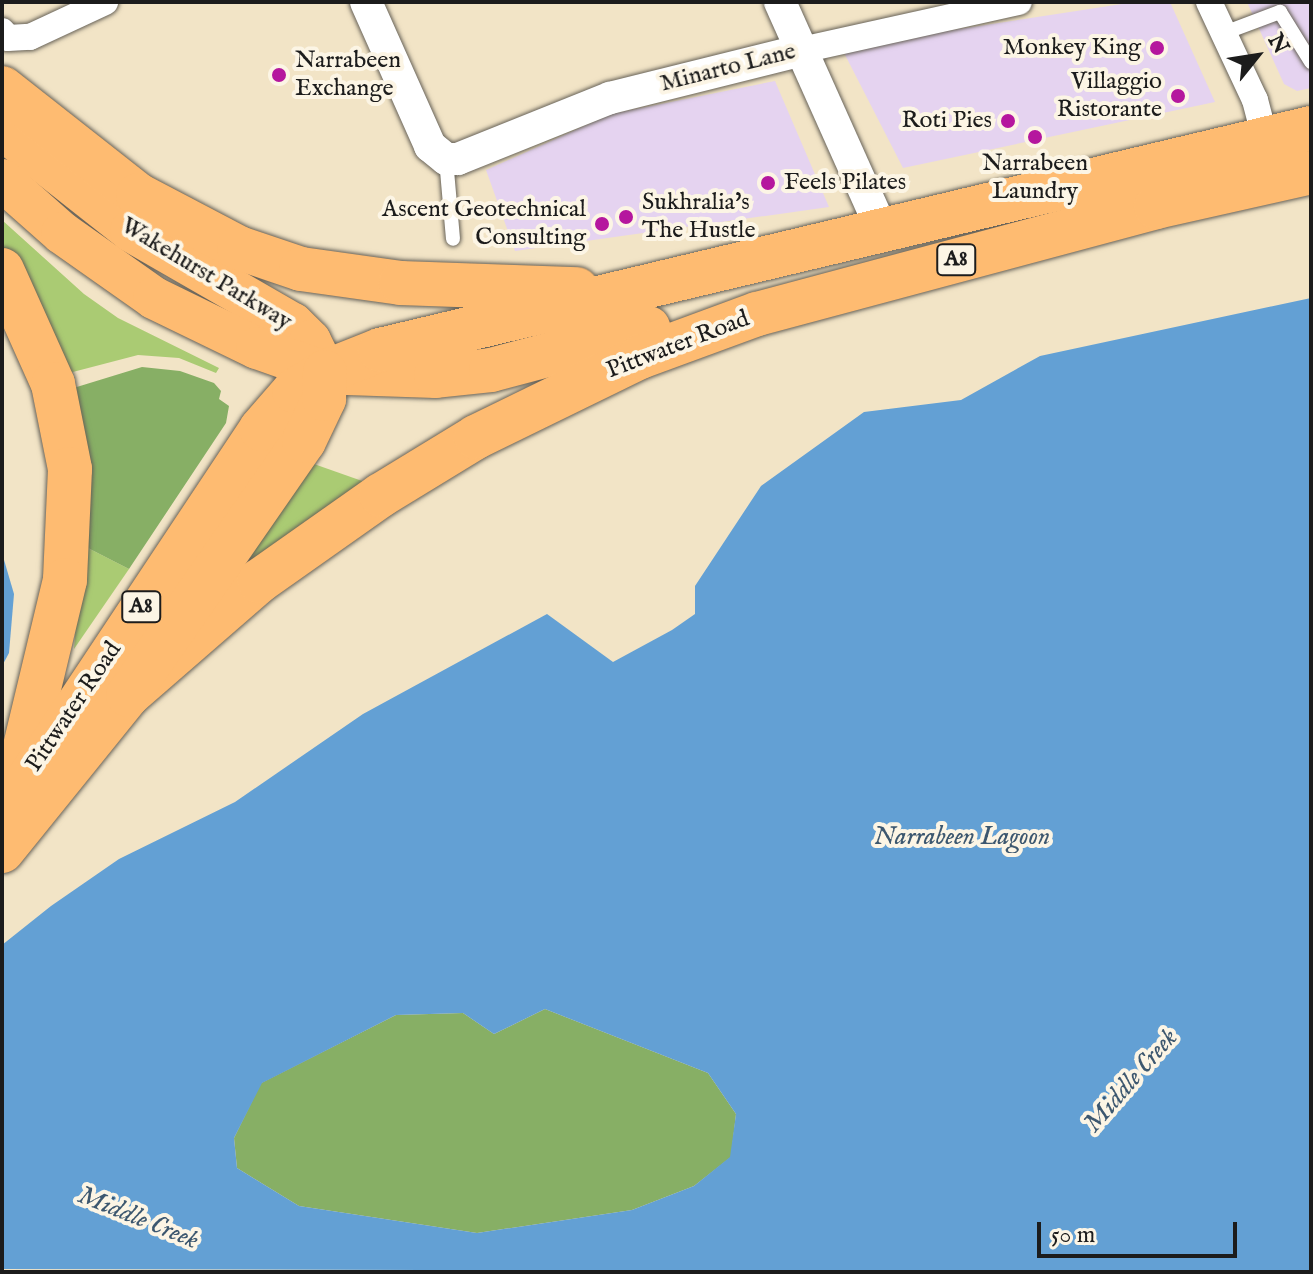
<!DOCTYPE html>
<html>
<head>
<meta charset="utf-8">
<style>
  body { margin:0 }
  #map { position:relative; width:1313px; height:1274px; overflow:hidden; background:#f2e4c6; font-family:"IM FELL English",serif }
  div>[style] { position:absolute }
  .built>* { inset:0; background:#e5d3f0 }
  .green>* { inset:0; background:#aacb73 }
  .forest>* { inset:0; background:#87af65 }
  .water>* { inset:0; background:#63a0d4 }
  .roads { filter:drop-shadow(0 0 2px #676258) drop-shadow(0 0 2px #676258) }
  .service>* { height:14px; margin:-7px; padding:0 7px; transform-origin:7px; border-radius:7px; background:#fff }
  .minor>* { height:26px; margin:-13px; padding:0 13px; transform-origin:13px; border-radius:13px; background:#fff }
  .tertiary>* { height:32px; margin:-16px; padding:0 16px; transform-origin:16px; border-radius:16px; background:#fff }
  .primary>* { height:42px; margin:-21px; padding:0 21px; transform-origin:21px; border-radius:21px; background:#febb71 }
  .trunk>* { height:44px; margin:-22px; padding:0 22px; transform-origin:22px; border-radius:22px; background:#febb71 }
  .dots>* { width:22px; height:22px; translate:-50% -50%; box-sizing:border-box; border:4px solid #fcf5e5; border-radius:50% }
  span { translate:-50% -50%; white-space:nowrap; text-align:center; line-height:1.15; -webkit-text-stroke:8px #fcf5e5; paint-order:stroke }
  .shield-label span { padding:2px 6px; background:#fcf5e5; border:2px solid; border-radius:6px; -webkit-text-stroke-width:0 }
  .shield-label { font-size:22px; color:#1c1c1c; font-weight:700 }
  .poi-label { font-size:24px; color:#1c1c1c }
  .right { translate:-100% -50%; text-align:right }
  .left { translate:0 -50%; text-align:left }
  .street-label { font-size:24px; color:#1c1c1c }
  .water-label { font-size:26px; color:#3c576f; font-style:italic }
  .frame { position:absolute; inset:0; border:4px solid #1c1c1c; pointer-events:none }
  .north { position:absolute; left:1217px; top:16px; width:80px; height:80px; -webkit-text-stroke:6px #fcf5e5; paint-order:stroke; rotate:60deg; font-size:22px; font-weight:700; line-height:32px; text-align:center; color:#1c1c1c }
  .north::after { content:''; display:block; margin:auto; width:28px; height:36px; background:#1c1c1c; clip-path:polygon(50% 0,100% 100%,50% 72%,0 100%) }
  .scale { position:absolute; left:1037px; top:1222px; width:200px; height:36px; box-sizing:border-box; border:4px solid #1c1c1c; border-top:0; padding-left:10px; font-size:24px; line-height:28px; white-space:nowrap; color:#1c1c1c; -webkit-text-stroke:6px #fcf5e5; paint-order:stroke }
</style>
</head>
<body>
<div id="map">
  <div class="built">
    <div style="clip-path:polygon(1135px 2px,1170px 2px,1215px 102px,903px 168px,841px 47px)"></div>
    <div style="clip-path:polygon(1247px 2px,1311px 2px,1311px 88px,1297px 91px,1284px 84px)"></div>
    <div style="clip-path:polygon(775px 81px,829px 207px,515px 251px,486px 170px,611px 114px)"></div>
  </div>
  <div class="green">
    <div style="clip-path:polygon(2px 220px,84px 294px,118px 318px,219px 368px,216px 373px,179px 358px,138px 355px,69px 373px,2px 244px)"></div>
    <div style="clip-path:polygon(314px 464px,365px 482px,205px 608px)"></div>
    <div style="clip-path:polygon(82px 545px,129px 569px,74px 649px)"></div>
  </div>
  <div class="forest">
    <div style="clip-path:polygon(142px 367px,180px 371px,214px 383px,221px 391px,219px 399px,229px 406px,226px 423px,129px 569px,82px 545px,67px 390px)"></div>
    <div style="clip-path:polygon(545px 1009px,708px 1073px,736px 1114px,731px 1157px,694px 1186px,632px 1210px,477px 1233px,299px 1206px,237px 1168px,234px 1138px,261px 1083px,396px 1015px,463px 1013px,494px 1034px)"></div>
  </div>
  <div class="water">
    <div style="clip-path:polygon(evenodd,1311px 298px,1311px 1272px,2px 1269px,2px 945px,51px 906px,119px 859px,235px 802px,363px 714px,547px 614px,613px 662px,672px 630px,695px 614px,695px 586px,761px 486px,864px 412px,961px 400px,1040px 356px,1311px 298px,545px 1009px,708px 1073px,736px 1114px,730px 1157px,694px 1186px,632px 1210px,477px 1233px,299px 1206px,237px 1168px,234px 1138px,262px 1083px,396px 1015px,463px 1013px,494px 1034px,545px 1009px)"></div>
    <div style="clip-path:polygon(2px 553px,14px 594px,9px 653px,2px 666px)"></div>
  </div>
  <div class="roads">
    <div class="service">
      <div style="left:1224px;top:33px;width:60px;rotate:-20.6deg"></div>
      <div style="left:1280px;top:12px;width:59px;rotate:58.2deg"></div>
      <div style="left:446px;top:159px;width:80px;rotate:85deg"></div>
    </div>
    <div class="minor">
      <div style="left:1209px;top:2px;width:108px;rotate:64.9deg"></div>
      <div style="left:1255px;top:100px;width:52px;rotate:75.4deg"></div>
      <div style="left:2px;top:31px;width:9px;rotate:49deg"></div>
      <div style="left:8px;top:38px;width:22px;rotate:-3deg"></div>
      <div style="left:30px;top:37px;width:83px;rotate:-25deg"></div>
      <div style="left:802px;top:50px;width:222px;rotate:-12.5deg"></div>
    </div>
    <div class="tertiary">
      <div style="left:366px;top:2px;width:158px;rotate:66deg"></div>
      <div style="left:430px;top:146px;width:21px;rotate:39deg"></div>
      <div style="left:446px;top:159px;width:12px"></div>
      <div style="left:458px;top:159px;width:164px;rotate:-21.9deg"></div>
      <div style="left:610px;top:98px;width:198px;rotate:-14deg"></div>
      <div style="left:780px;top:2px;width:252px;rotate:65.9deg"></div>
    </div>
    <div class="primary">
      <div style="left:2px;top:129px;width:164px;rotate:38.3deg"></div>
      <div style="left:131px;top:231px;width:187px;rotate:29.9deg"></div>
      <div style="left:293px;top:324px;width:24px;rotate:45deg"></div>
      <div style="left:310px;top:341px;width:34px;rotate:64deg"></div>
      <div style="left:2px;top:180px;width:80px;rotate:41.5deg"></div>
      <div style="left:62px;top:233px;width:113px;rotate:35.2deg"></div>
      <div style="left:154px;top:298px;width:114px;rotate:25.9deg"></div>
      <div style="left:257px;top:348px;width:72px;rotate:19.4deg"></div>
    </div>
    <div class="trunk">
      <div style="left:2px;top:88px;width:173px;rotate:38.2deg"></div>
      <div style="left:138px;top:195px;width:114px;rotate:27.7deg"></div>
      <div style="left:239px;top:248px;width:65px;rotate:18.7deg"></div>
      <div style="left:301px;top:269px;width:101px;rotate:8deg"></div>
      <div style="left:401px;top:283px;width:176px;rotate:2deg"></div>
      <div style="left:2px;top:270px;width:125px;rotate:65.9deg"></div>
      <div style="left:53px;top:384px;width:87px;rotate:78.7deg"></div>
      <div style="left:70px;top:469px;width:111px;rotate:92.6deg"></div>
      <div style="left:65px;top:580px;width:192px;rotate:103.5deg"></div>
      <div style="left:347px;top:373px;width:89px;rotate:1.9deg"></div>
      <div style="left:436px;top:376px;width:55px;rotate:-6.2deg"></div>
      <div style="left:491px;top:370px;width:163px;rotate:-14.9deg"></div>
      <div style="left:128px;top:695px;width:174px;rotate:-41deg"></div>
      <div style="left:259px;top:581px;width:149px;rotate:-35.2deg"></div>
      <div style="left:381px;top:495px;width:111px;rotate:-31.4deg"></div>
      <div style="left:476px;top:437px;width:182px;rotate:-26deg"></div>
      <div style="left:640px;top:357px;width:125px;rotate:-20.2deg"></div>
      <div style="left:757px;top:314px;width:413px;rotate:-15deg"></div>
      <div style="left:1156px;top:207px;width:159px;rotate:-12.7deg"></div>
      <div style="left:2px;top:819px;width:468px;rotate:-56.4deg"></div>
      <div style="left:261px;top:429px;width:50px;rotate:-49deg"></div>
      <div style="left:294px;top:391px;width:36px;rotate:-32deg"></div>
      <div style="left:325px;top:372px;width:59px;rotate:-21.8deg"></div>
      <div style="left:380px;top:350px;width:957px;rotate:-13.41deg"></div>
      <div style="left:2px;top:851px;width:201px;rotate:-51.1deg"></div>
      <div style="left:128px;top:695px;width:309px;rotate:-55.3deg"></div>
      <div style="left:304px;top:441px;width:47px;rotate:-64.5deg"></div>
      <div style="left:324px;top:399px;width:27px;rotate:-88deg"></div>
    </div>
  </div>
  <div class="dots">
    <div style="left:1157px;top:48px;background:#b5179e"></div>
    <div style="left:279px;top:75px;background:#b5179e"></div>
    <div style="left:1178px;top:96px;background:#b5179e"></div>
    <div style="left:1008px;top:121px;background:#b5179e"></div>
    <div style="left:1035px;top:137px;background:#b5179e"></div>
    <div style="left:768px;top:183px;background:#b5179e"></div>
    <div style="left:626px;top:217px;background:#b5179e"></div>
    <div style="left:602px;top:224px;background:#b5179e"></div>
  </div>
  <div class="shield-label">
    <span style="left:956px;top:260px">A8</span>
    <span style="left:141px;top:607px">A8</span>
  </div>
  <div class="poi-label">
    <span class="right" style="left:1141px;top:48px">Monkey King</span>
    <span class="left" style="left:295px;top:75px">Narrabeen<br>Exchange</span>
    <span class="right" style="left:1162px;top:96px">Villaggio<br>Ristorante</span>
    <span class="right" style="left:992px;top:121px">Roti Pies</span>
    <span style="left:1035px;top:178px">Narrabeen<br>Laundry</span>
    <span class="left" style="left:784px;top:183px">Feels Pilates</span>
    <span class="left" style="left:642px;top:217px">Sukhralia's<br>The Hustle</span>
    <span class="right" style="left:586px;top:224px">Ascent Geotechnical<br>Consulting</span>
  </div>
  <div class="street-label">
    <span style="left:728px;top:68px;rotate:-14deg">Minarto Lane</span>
    <span style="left:206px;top:274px;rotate:31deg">Wakehurst Parkway</span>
    <span style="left:678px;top:345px;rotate:-21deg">Pittwater Road</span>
    <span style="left:74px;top:707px;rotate:-56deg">Pittwater Road</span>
  </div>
  <div class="water-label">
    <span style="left:962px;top:837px">Narrabeen Lagoon</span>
    <span style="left:1131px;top:1081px;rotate:-49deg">Middle Creek</span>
    <span style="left:138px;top:1218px;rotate:22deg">Middle Creek</span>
  </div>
  <div class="frame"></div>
  <div class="north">N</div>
  <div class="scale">50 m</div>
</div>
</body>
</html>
